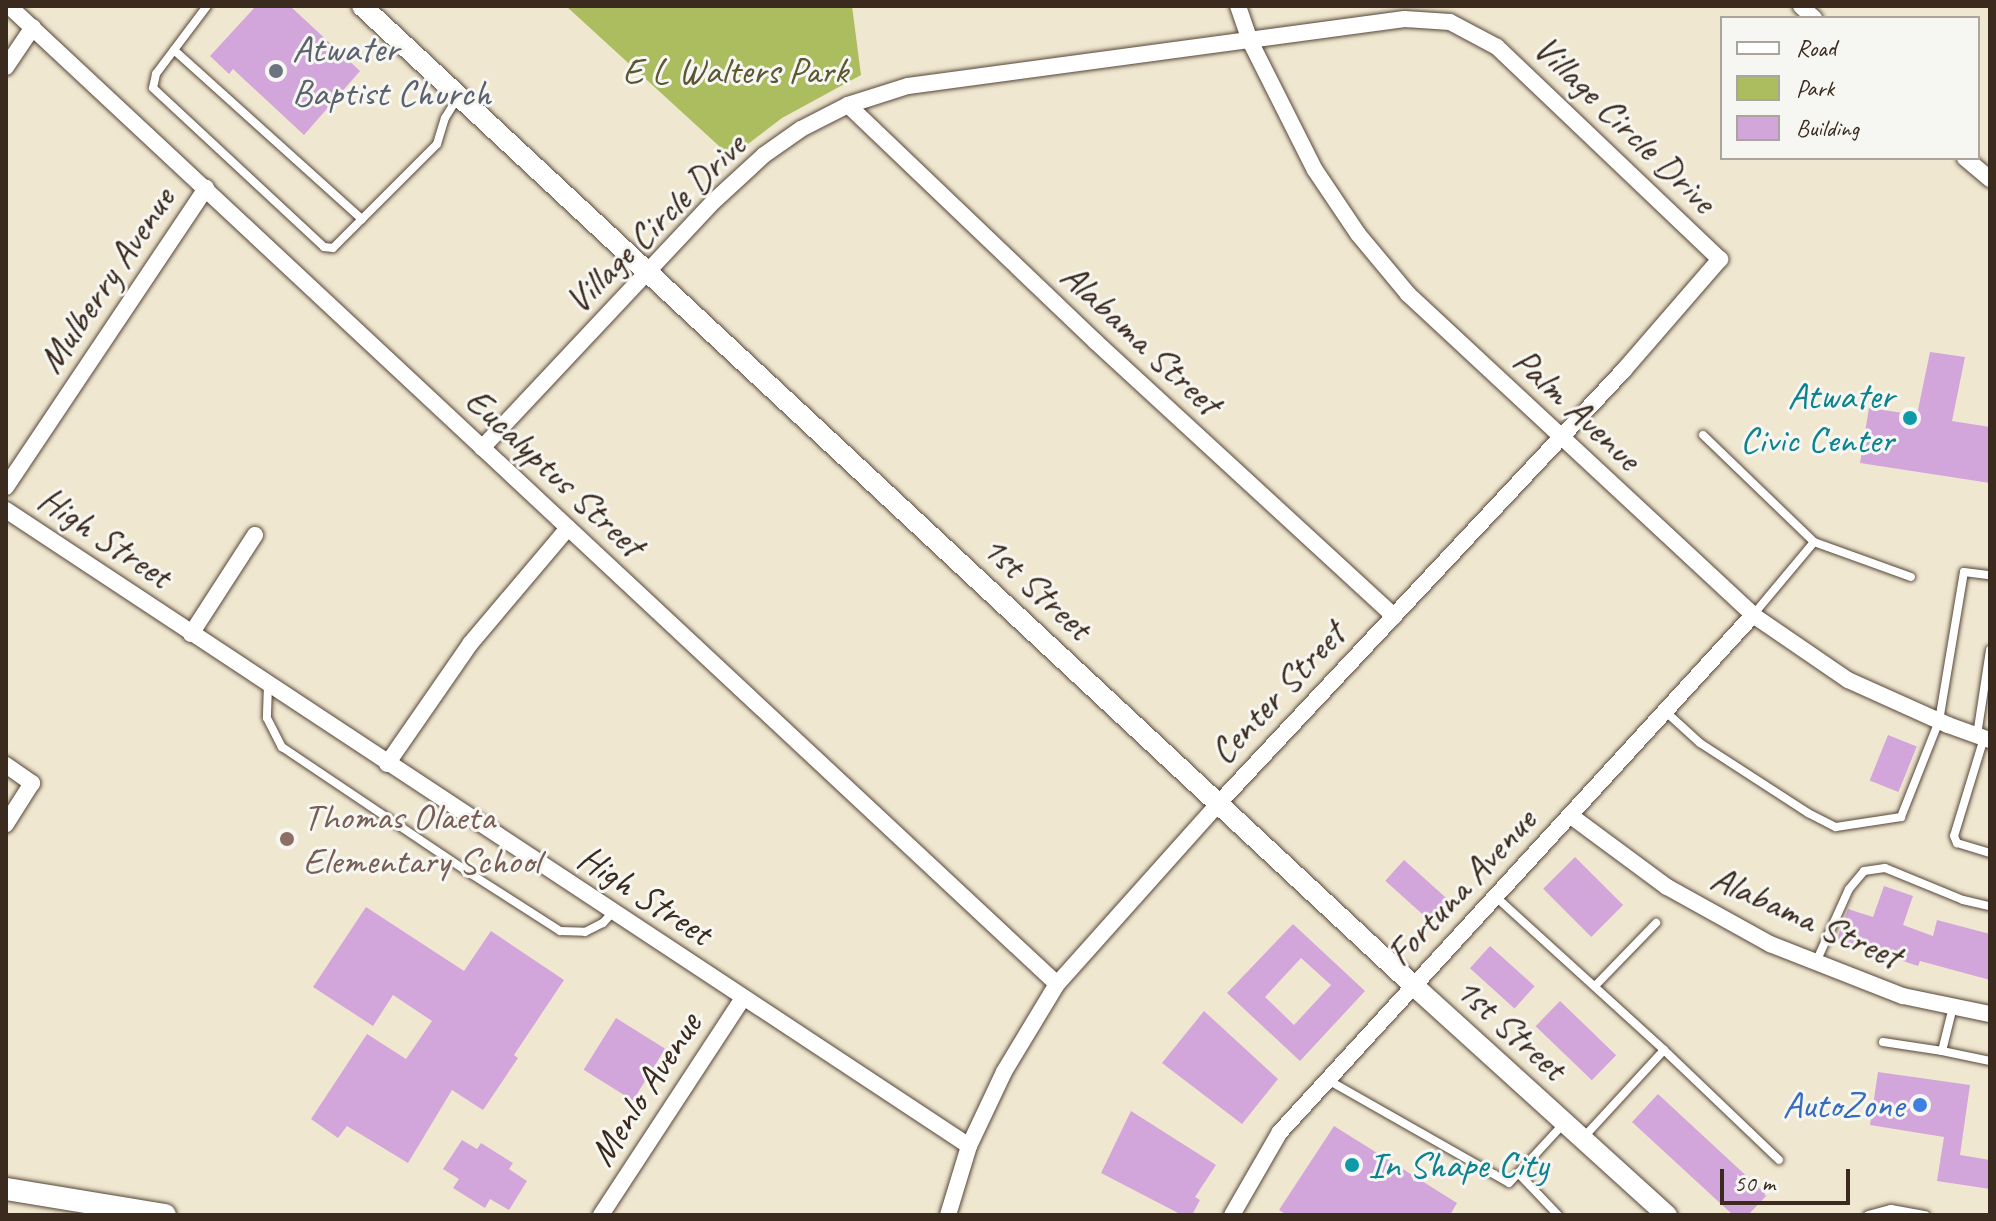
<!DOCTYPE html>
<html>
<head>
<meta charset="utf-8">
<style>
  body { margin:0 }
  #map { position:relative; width:1996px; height:1221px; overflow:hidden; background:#f0e7d0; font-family:Caveat,sans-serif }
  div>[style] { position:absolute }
  .green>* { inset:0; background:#acbd60 }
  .building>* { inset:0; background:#d2a6db; transform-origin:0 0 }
  .roads { filter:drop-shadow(0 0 2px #564639) drop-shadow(0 0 2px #564639) }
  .service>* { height:8px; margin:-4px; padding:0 4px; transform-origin:4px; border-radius:4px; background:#fff }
  .minor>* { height:16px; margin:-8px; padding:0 8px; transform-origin:8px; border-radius:8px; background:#fff }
  .tertiary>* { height:20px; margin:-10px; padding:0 10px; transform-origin:10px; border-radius:10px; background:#fff }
  .secondary>* { height:22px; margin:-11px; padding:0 11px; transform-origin:11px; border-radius:11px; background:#fff }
  .dots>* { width:22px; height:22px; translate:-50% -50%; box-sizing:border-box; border:4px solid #f6f6f2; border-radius:50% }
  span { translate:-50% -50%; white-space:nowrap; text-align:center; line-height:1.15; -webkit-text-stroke:6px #f6f6f2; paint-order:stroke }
  .worship-label { font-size:38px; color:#5b616d }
  .left { translate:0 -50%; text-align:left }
  .park-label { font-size:38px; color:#5d5632 }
  .street-label { font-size:38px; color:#3b2a1e }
  .culture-label { font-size:38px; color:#0d838f }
  .right { translate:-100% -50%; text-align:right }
  .education-label { font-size:38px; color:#785e54 }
  .shop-label { font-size:38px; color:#366cbe }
  .frame { position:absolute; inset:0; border:8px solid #3b2a1e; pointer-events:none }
  .legend { position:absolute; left:1720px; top:16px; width:260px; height:144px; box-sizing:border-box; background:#f6f6f2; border:2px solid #aba49d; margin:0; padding:10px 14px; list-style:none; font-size:24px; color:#3b2a1e }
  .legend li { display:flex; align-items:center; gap:16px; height:40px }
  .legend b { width:40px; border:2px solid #aba49d }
  .scale { position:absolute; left:1720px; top:1169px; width:130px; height:36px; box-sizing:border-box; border:4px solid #3b2a1e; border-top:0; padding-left:10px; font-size:24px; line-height:28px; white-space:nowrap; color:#3b2a1e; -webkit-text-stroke:6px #f6f6f2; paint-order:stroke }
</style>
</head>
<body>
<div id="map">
  <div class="green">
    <div style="clip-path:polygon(566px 6px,852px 6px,861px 75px,782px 118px,731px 157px)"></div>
  </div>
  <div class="building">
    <div style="clip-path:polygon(256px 6px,290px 6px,360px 71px,304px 135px,233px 69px,229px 74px,210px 56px)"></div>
    <div style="clip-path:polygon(1930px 352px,1965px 357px,1952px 421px,1990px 427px,1990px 483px,1860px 463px,1869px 408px,1917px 415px)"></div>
    <div style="left:1888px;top:735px;width:31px;height:49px;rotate:22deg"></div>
    <div style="left:1575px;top:857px;width:68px;height:45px;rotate:45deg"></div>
    <div style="left:1404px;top:860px;width:59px;height:28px;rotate:42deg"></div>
    <div style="clip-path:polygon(1884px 886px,1913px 896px,1903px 925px,1933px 936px,1937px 920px,1990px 934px,1990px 980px,1920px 961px,1918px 966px,1837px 939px,1848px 909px,1873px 917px)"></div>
    <div style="clip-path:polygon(366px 907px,464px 971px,491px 931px,564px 980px,514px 1055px,518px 1058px,483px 1110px,452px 1090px,408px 1163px,347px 1126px,338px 1138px,311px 1119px,367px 1034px,406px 1059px,432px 1021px,393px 995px,373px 1026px,313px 987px)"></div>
    <div style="clip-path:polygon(evenodd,1293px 924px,1365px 991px,1300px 1061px,1227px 993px,1293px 924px,1301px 958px,1331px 985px,1294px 1025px,1265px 997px,1301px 958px)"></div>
    <div style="left:1490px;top:946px;width:60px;height:30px;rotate:42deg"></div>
    <div style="left:1560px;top:1001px;width:78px;height:35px;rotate:44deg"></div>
    <div style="clip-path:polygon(1204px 1011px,1278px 1079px,1242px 1124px,1162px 1063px)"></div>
    <div style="left:616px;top:1018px;width:58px;height:61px;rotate:32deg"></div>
    <div style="clip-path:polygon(1878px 1072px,1970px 1085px,1960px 1155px,1990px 1160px,1990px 1189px,1937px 1181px,1944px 1137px,1870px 1125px)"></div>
    <div style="clip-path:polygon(1658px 1094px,1767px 1195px,1748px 1215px,1733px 1215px,1632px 1122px)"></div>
    <div style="clip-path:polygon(1131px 1111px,1216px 1165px,1195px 1197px,1200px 1200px,1192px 1215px,1182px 1215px,1101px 1173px)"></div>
    <div style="clip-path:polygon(1334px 1126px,1457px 1203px,1450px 1215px,1287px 1215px,1279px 1210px)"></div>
    <div style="clip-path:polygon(462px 1140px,477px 1149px,481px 1143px,513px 1163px,509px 1169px,527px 1181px,509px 1210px,490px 1199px,485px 1208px,453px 1188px,459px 1179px,443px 1169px)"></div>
  </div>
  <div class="roads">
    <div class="service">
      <div style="left:207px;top:6px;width:85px;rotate:126.9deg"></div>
      <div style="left:156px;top:74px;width:14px;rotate:102deg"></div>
      <div style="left:153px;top:88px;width:233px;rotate:42.9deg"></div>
      <div style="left:324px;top:247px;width:9px;rotate:6deg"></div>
      <div style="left:333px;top:248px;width:147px;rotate:-45deg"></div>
      <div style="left:437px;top:144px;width:27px;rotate:-73deg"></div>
      <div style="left:445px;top:118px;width:26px;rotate:-58deg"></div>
      <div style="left:174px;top:50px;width:253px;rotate:42deg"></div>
      <div style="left:1703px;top:435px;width:154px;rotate:43.9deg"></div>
      <div style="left:1814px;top:542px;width:103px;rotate:19.8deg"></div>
      <div style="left:1753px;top:615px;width:95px;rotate:-50.1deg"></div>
      <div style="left:268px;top:685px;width:33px;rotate:92deg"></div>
      <div style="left:267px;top:718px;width:33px;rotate:63deg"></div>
      <div style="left:282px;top:747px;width:228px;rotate:33.9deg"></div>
      <div style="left:471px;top:874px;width:106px;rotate:32.6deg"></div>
      <div style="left:560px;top:931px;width:25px;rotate:2deg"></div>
      <div style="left:585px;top:932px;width:20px;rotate:-27deg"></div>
      <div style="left:603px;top:923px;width:15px;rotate:-48deg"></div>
      <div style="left:1666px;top:712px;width:46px;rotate:42.4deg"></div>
      <div style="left:1700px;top:743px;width:129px;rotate:32.9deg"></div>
      <div style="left:1808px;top:813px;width:31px;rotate:27deg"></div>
      <div style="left:1836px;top:827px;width:66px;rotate:-8.7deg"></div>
      <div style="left:1901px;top:817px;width:103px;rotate:-68.4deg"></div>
      <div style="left:1939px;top:721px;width:151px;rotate:-80.5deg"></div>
      <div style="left:1964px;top:572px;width:26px;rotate:7deg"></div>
      <div style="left:1977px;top:735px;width:86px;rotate:-81.3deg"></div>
      <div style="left:1984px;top:738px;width:102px;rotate:107deg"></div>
      <div style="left:1954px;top:836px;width:8px;rotate:67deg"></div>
      <div style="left:1957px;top:843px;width:34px;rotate:17deg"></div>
      <div style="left:1496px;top:897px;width:227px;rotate:42.3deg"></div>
      <div style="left:1664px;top:1050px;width:120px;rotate:132.6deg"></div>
      <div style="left:1816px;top:962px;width:80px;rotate:-65.7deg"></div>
      <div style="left:1849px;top:889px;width:23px;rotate:-50deg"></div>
      <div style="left:1864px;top:871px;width:21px;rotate:-8deg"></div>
      <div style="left:1885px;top:868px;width:84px;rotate:22.3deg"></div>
      <div style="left:1963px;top:900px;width:28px;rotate:13deg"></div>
      <div style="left:1595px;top:986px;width:88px;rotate:-45.9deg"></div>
      <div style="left:1883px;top:1042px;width:60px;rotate:8.7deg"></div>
      <div style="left:1942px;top:1051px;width:45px;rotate:-76deg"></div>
      <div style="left:1664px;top:1050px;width:159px;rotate:43.7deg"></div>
      <div style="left:1942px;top:1051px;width:49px;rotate:11.8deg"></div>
      <div style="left:1328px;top:1080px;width:208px;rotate:29.6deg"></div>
      <div style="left:1509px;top:1183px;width:83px;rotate:-47.4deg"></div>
      <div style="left:1518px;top:1173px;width:58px;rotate:46.4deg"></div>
      <div style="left:1868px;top:1215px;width:24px;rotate:-15deg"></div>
      <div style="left:1891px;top:1209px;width:35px;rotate:10deg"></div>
    </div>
    <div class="minor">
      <div style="left:9px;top:6px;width:1433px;rotate:43.02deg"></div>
      <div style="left:1238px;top:6px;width:37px;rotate:71deg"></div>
      <div style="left:1250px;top:41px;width:144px;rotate:63.3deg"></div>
      <div style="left:1315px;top:170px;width:77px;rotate:56.1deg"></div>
      <div style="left:1358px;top:234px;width:78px;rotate:50.2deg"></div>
      <div style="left:1408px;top:294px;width:471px;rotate:42.9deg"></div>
      <div style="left:1753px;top:615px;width:115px;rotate:34.4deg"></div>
      <div style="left:1848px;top:680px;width:110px;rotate:24.2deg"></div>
      <div style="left:1948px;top:725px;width:45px;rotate:19.7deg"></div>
      <div style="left:1801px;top:6px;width:18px;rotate:43deg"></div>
      <div style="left:6px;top:67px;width:48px;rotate:-56deg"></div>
      <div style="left:848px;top:105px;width:343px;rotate:43.7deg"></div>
      <div style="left:1096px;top:342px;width:405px;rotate:42.6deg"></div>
      <div style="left:1965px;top:158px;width:33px;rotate:40deg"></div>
      <div style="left:482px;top:448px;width:339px;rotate:-46.8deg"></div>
      <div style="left:714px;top:201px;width:68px;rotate:-42.6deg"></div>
      <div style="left:764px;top:155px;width:45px;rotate:-35.1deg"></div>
      <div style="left:801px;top:129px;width:53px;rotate:-27.1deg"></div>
      <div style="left:848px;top:105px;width:63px;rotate:-17.6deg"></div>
      <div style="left:908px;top:86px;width:501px;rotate:-7.68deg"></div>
      <div style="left:1405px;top:19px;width:45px;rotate:3.8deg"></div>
      <div style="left:1450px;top:22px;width:53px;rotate:28deg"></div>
      <div style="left:1497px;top:47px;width:308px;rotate:43.6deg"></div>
      <div style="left:1720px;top:259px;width:147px;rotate:130.9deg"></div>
      <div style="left:1624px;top:370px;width:593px;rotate:133.09deg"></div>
      <div style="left:1219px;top:803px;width:243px;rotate:131.8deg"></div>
      <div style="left:1057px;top:984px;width:103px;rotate:121.1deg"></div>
      <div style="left:1004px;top:1072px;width:82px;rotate:115.3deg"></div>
      <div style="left:969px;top:1146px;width:72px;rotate:106.9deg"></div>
      <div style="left:6px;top:487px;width:360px;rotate:-56.2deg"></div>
      <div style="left:6px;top:510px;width:1154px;rotate:33.44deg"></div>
      <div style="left:191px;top:634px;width:118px;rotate:-57.1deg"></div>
      <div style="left:387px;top:764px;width:146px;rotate:-55.3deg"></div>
      <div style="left:470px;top:644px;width:152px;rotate:-49.8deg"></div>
      <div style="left:6px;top:765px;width:32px;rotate:35deg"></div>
      <div style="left:32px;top:783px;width:49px;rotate:122.4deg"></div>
      <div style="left:1571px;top:816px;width:119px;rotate:36.5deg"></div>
      <div style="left:1667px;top:887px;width:118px;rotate:29deg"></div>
      <div style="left:1770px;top:944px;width:143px;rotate:21.4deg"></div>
      <div style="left:1903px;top:996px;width:89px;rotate:11.7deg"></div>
      <div style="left:601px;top:1215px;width:259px;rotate:-56.8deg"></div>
      <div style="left:1232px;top:1215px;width:96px;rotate:-60deg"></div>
      <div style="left:1280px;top:1132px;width:701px;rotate:-47.54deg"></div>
    </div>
    <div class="tertiary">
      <div style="left:362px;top:6px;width:1436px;rotate:42.97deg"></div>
      <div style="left:1413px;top:985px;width:343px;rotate:42.2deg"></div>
    </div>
    <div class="secondary">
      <div style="left:6px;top:1189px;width:161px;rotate:9.3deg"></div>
    </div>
  </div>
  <div class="dots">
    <div style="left:276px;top:71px;background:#6b7280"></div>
    <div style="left:1910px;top:418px;background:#0f9aa8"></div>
    <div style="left:287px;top:839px;background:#8d6e63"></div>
    <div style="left:1920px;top:1105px;background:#3f7fe0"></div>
    <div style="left:1352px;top:1165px;background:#0f9aa8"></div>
  </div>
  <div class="worship-label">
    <span class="left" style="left:292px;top:71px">Atwater<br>Baptist Church</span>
  </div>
  <div class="park-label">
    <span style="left:735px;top:71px">E L Walters Park</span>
  </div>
  <div class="street-label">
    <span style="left:1625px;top:124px;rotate:44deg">Village Circle Drive</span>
    <span style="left:655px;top:223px;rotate:-45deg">Village Circle Drive</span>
    <span style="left:106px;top:280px;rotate:-56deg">Mulberry Avenue</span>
    <span style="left:1141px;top:339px;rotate:43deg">Alabama Street</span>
    <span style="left:1577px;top:409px;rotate:43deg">Palm Avenue</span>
    <span style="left:555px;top:472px;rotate:43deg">Eucalyptus Street</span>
    <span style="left:105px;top:537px;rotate:34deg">High Street</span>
    <span style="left:1037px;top:587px;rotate:43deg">1st Street</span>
    <span style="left:1277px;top:693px;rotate:-47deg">Center Street</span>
    <span style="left:1461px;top:887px;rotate:-47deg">Fortuna Avenue</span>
    <span style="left:645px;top:895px;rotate:33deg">High Street</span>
    <span style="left:1806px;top:917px;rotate:24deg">Alabama Street</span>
    <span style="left:1511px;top:1028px;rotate:42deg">1st Street</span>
    <span style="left:645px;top:1089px;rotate:-57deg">Menlo Avenue</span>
  </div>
  <div class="culture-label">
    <span class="right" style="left:1894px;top:418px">Atwater<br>Civic Center</span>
    <span class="left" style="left:1368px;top:1165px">In Shape City</span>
  </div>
  <div class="education-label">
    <span class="left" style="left:303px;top:839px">Thomas Olaeta<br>Elementary School</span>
  </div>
  <div class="shop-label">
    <span class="right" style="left:1904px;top:1105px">AutoZone</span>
  </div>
  <div class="frame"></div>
  <ul class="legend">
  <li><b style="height:10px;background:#fff"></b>Road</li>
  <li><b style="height:22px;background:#acbd60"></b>Park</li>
  <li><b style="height:22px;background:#d2a6db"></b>Building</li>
  </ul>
  <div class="scale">50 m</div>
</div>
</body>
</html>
